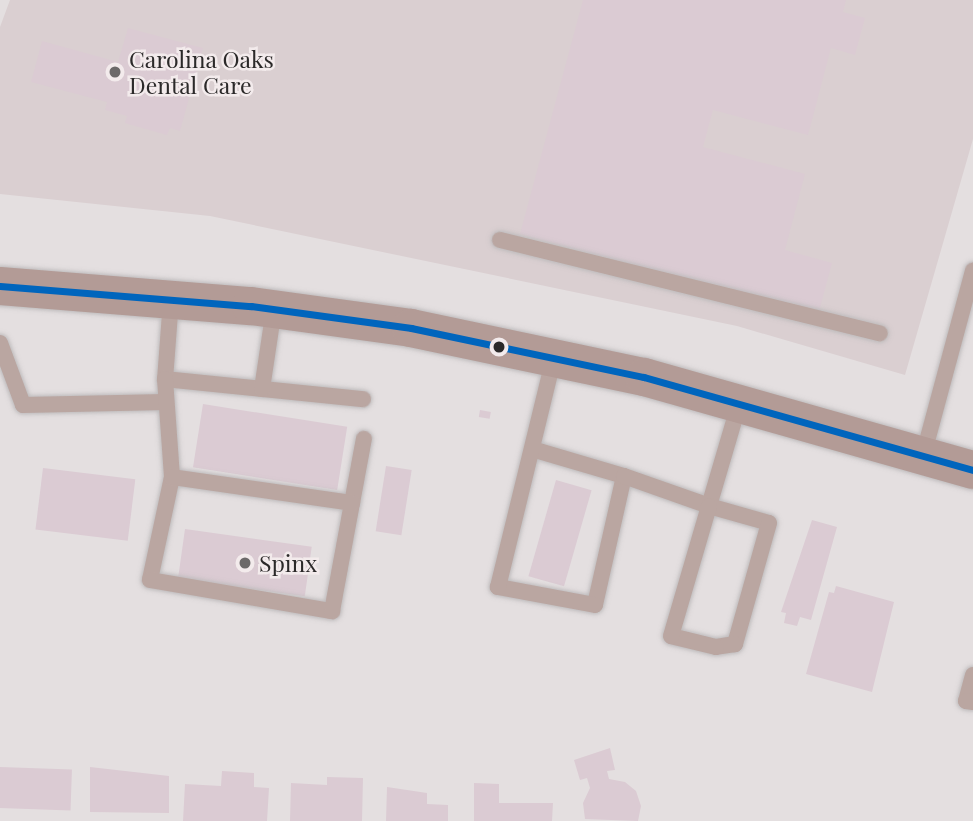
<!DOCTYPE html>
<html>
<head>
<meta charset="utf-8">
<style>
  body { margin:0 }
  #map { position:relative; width:973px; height:821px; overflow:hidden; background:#e4dfe0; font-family:"Playfair Display",serif }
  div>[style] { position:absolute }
  .built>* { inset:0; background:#dacfd1 }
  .building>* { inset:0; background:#dbcbd3; transform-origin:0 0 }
  .roads { filter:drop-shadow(0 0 2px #bebbbc) drop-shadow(0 0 2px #bebbbc) }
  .service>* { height:16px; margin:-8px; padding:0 8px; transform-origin:8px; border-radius:8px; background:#baa6a1 }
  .primary>* { height:38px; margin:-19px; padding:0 19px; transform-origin:19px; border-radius:19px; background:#b39b96 }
  .bus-1>* { height:7px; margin:-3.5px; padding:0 3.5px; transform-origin:3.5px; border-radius:3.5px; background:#0065bd }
  .dots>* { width:19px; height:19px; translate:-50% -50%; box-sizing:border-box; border:4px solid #f3ebec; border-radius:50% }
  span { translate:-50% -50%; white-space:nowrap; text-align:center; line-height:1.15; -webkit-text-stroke:5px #f3ebec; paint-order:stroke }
  .poi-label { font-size:23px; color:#2b2929 }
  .left { translate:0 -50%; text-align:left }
</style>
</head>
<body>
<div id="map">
  <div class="built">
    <div style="clip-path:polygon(10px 0,973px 0,973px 139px,905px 375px,737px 326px,210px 216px,0 194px,0 27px)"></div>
  </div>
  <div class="building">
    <div style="clip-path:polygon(583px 0,846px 0,843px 12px,865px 18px,855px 55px,831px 48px,808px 135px,713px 110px,703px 147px,805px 174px,785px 250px,832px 263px,818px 315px,520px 234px)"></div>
    <div style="clip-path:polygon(128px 28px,203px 48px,180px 131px,170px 128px,167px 135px,125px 123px,127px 116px,105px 110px,107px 102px,31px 82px,42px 41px,118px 62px)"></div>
    <div style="left:203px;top:404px;width:146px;height:64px;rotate:9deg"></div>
    <div style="left:480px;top:410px;width:11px;height:7px;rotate:10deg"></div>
    <div style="left:386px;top:466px;width:26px;height:66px;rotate:9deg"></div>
    <div style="left:43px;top:468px;width:93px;height:62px;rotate:7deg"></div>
    <div style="left:556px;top:480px;width:37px;height:100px;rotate:16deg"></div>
    <div style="clip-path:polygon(812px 520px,837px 527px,811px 620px,800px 617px,797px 626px,784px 623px,786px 613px,781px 612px)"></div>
    <div style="left:185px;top:529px;width:128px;height:50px;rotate:8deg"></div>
    <div style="clip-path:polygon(836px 586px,894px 602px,872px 692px,806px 674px,829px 592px,834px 593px)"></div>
    <div style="clip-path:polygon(610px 748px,615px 770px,607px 771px,609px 779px,625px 782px,636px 791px,641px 806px,638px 821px,585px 819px,583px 803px,590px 788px,587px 778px,580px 780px,574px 760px)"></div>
    <div style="left:0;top:767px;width:72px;height:41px;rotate:2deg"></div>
    <div style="clip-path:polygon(90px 767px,169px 776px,169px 813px,90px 812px)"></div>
    <div style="clip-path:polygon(222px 771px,254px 773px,254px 787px,269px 788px,267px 821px,183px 821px,185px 784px,221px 786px)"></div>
    <div style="clip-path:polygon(327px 777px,363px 778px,362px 821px,290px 821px,291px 783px,327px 785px)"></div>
    <div style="clip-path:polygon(474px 783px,499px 784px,499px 803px,553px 803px,552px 821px,474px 821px)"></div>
    <div style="clip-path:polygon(387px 787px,427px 793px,427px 804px,448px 805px,448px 821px,386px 821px)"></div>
  </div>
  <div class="roads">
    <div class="service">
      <div style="left:500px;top:240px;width:391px;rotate:13.8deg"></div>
      <div style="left:171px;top:300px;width:79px;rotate:94.3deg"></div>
      <div style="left:165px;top:379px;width:199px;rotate:5.8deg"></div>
      <div style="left:0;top:343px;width:66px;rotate:69.6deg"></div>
      <div style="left:23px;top:405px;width:143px;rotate:-1.2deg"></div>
      <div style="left:165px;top:379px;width:98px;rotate:85.9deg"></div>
      <div style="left:172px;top:477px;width:105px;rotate:102.1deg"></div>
      <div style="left:150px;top:580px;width:185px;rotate:9.7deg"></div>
      <div style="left:332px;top:611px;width:175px;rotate:-79.5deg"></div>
      <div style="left:262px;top:389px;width:81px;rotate:-81.5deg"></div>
      <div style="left:532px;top:449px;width:96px;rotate:16.4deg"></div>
      <div style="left:624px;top:476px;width:132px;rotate:102.7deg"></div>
      <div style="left:595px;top:605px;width:99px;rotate:-169.5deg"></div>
      <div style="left:498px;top:587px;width:236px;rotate:-76.3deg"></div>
      <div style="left:923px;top:456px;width:192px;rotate:-74.9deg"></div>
      <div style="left:624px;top:476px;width:90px;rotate:19.4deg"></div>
      <div style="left:709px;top:506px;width:106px;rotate:-73.6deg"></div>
      <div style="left:172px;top:477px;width:182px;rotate:8.2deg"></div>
      <div style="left:709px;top:506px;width:62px;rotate:15.8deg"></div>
      <div style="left:769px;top:523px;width:126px;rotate:105.7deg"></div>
      <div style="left:735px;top:644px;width:19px;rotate:171deg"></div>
      <div style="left:716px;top:647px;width:46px;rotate:-166.3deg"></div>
      <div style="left:671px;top:636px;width:135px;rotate:-73.7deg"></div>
      <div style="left:973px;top:675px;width:27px;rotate:105deg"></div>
      <div style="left:966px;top:701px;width:7px;rotate:8deg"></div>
    </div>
    <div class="primary">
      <div style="left:0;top:286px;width:252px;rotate:4.6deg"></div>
      <div style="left:251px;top:306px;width:162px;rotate:7.8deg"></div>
      <div style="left:411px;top:328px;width:238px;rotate:11.9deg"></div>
      <div style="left:644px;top:377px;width:342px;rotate:15.8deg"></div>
    </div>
  </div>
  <div class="bus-1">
    <div style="left:0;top:286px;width:252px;rotate:4.6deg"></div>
    <div style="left:251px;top:306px;width:162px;rotate:7.8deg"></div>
    <div style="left:411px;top:328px;width:238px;rotate:11.9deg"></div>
    <div style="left:644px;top:377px;width:342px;rotate:15.8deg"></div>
  </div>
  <div class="dots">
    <div style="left:115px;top:72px;background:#6c6969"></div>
    <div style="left:499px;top:347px;background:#2b2929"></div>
    <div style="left:245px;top:563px;background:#6c6969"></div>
  </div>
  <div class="poi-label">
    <span class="left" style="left:129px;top:72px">Carolina Oaks<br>Dental Care</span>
    <span class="left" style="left:259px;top:563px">Spinx</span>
  </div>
</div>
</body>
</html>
